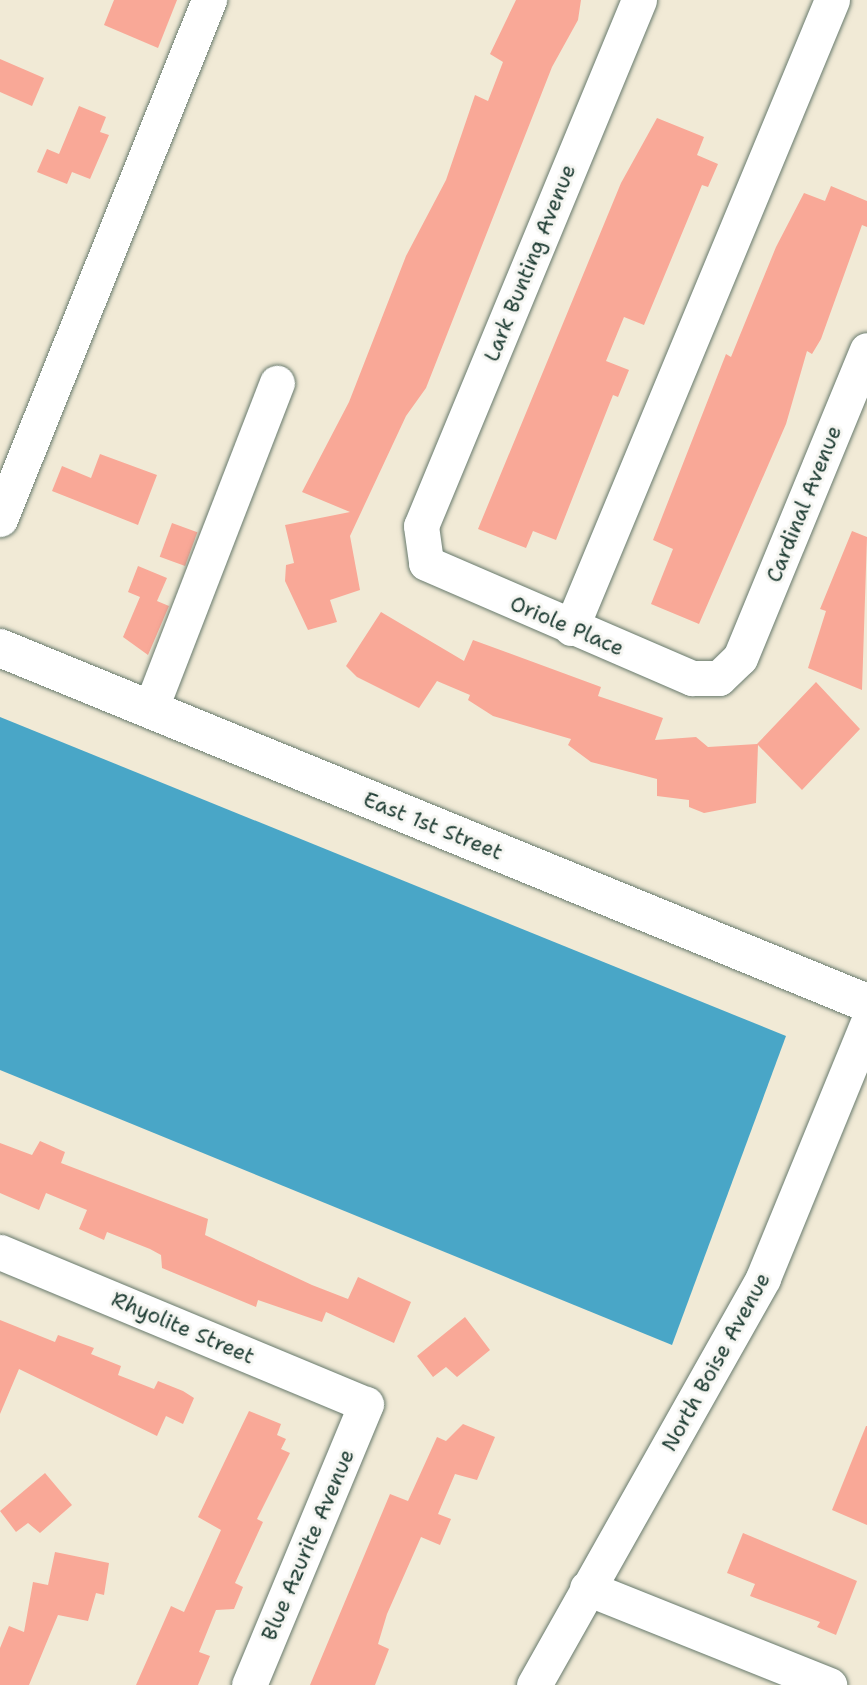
<!DOCTYPE html>
<html>
<head>
<meta charset="utf-8">
<style>
  body { margin:0 }
  #map { position:relative; width:867px; height:1685px; overflow:hidden; background:#f1ead6; font-family:"Shantell Sans",sans-serif }
  div>[style] { position:absolute }
  .water>* { inset:0; background:#49a6c7 }
  .building>* { inset:0; background:#f9a897; transform-origin:0 0 }
  .roads { filter:drop-shadow(0 0 2px #687a6d) drop-shadow(0 0 2px #687a6d) }
  .minor>* { height:35px; margin:-17.5px; padding:0 17.5px; transform-origin:17.5px; border-radius:17.5px; background:#fff }
  .major>* { height:38px; margin:-19px; padding:0 19px; transform-origin:19px; border-radius:19px; background:#fff }
  span { translate:-50% -50%; white-space:nowrap; text-align:center; line-height:1.15; -webkit-text-stroke:6px #f6f6f2; paint-order:stroke }
  .street-label { font-size:21px; color:#1f3d34 }
</style>
</head>
<body>
<div id="map">
  <div class="water">
    <div style="clip-path:polygon(0 717px,786px 1036px,672px 1345px,0 1070px)"></div>
  </div>
  <div class="building">
    <div style="clip-path:polygon(114px 0,177px 0,158px 48px,104px 25px)"></div>
    <div style="clip-path:polygon(516px 0,581px 0,578px 20px,552px 67px,426px 388px,406px 416px,350px 536px,360px 590px,330px 600px,337px 622px,308px 630px,285px 581px,286px 565px,294px 563px,285px 525px,350px 512px,302px 492px,349px 402px,406px 256px,446px 180px,475px 95px,488px 101px,503px 62px,490px 54px)"></div>
    <div style="clip-path:polygon(0 59px,44px 78px,32px 106px,0 92px)"></div>
    <div style="clip-path:polygon(79px 106px,106px 117px,100px 132px,109px 135px,90px 179px,72px 172px,67px 184px,37px 172px,47px 149px,59px 154px)"></div>
    <div style="clip-path:polygon(657px 118px,704px 137px,697px 155px,718px 164px,708px 187px,702px 185px,644px 325px,624px 317px,606px 361px,629px 370px,618px 397px,613px 395px,556px 540px,533px 531px,526px 548px,478px 529px,621px 183px)"></div>
    <div style="clip-path:polygon(831px 186px,867px 201px,867px 227px,862px 225px,821px 339px,812px 354px,807px 351px,786px 424px,699px 624px,651px 604px,673px 549px,653px 540px,726px 354px,731px 357px,776px 247px,804px 193px,825px 201px)"></div>
    <div style="clip-path:polygon(100px 454px,157px 475px,138px 525px,52px 491px,62px 466px,91px 478px)"></div>
    <div style="left:172px;top:523px;width:27px;height:36px;rotate:20deg"></div>
    <div style="clip-path:polygon(852px 531px,867px 537px,862px 690px,808px 668px,826px 611px,820px 609px)"></div>
    <div style="clip-path:polygon(138px 566px,167px 578px,157px 601px,169px 606px,148px 655px,123px 637px,140px 597px,128px 592px)"></div>
    <div style="clip-path:polygon(381px 612px,464px 661px,473px 640px,601px 687px,598px 696px,663px 718px,655px 740px,696px 737px,708px 747px,757px 744px,816px 682px,860px 729px,802px 790px,758px 745px,756px 803px,704px 813px,689px 807px,689px 800px,657px 796px,657px 779px,591px 762px,568px 745px,571px 739px,493px 716px,468px 700px,470px 695px,437px 681px,419px 708px,357px 677px,346px 666px)"></div>
    <div style="clip-path:polygon(40px 1141px,65px 1152px,61px 1163px,208px 1219px,205px 1235px,312px 1285px,348px 1299px,358px 1277px,411px 1302px,394px 1343px,326px 1312px,322px 1322px,258px 1300px,256px 1307px,162px 1268px,161px 1255px,150px 1249px,107px 1232px,104px 1240px,79px 1229px,87px 1210px,46px 1193px,39px 1210px,0 1193px,0 1143px,32px 1155px)"></div>
    <div style="clip-path:polygon(465px 1317px,490px 1350px,457px 1377px,446px 1367px,433px 1377px,417px 1356px)"></div>
    <div style="clip-path:polygon(0 1320px,55px 1342px,58px 1335px,94px 1348px,91px 1354px,121px 1366px,118px 1375px,154px 1389px,158px 1381px,183px 1391px,194px 1398px,183px 1424px,166px 1416px,157px 1436px,19px 1369px,0 1414px)"></div>
    <div style="clip-path:polygon(249px 1411px,281px 1424px,277px 1435px,286px 1439px,281px 1449px,290px 1453px,257px 1519px,263px 1522px,235px 1583px,243px 1587px,234px 1609px,216px 1610px,199px 1652px,210px 1656px,198px 1685px,136px 1685px,171px 1606px,184px 1612px,221px 1530px,198px 1517px)"></div>
    <div style="clip-path:polygon(463px 1424px,495px 1437px,477px 1480px,455px 1474px,438px 1514px,451px 1519px,440px 1545px,421px 1537px,387px 1614px,378px 1644px,389px 1649px,375px 1685px,310px 1685px,390px 1494px,408px 1501px,437px 1437px,446px 1441px)"></div>
    <div style="clip-path:polygon(866px 1426px,867px 1426px,867px 1525px,832px 1510px)"></div>
    <div style="clip-path:polygon(45px 1473px,72px 1505px,40px 1533px,28px 1523px,16px 1532px,0 1511px)"></div>
    <div style="clip-path:polygon(743px 1533px,857px 1581px,836px 1635px,817px 1627px,820px 1622px,750px 1596px,755px 1584px,727px 1573px)"></div>
    <div style="clip-path:polygon(55px 1552px,109px 1563px,104px 1595px,96px 1593px,88px 1621px,58px 1615px,29px 1685px,0 1685px,0 1648px,9px 1626px,24px 1632px,33px 1582px,48px 1585px)"></div>
  </div>
  <div class="roads">
    <div class="minor">
      <div style="left:639px;top:0;width:569px;rotate:112.51deg"></div>
      <div style="left:421px;top:526px;width:37px;rotate:82deg"></div>
      <div style="left:426px;top:563px;width:290px;rotate:23.4deg"></div>
      <div style="left:692px;top:678px;width:27px"></div>
      <div style="left:719px;top:678px;width:29px;rotate:-44deg"></div>
      <div style="left:740px;top:658px;width:333px;rotate:-67.6deg"></div>
      <div style="left:0;top:519px;width:560px;rotate:-68.07deg"></div>
      <div style="left:571px;top:628px;width:680px;rotate:-67.43deg"></div>
      <div style="left:150px;top:710px;width:351px;rotate:-68.8deg"></div>
      <div style="left:0;top:1252px;width:396px;rotate:22.6deg"></div>
      <div style="left:366px;top:1404px;width:304px;rotate:112.6deg"></div>
      <div style="left:587px;top:1588px;width:261px;rotate:21.8deg"></div>
      <div style="left:534px;top:1685px;width:467px;rotate:-60.6deg"></div>
      <div style="left:763px;top:1278px;width:274px;rotate:-67.7deg"></div>
    </div>
    <div class="major">
      <div style="left:0;top:648px;width:937px;rotate:22.27deg"></div>
    </div>
  </div>
  <div class="street-label">
    <span style="left:530px;top:263px;rotate:-68deg">Lark Bunting Avenue</span>
    <span style="left:804px;top:504px;rotate:-68deg">Cardinal Avenue</span>
    <span style="left:567px;top:626px;rotate:23deg">Oriole Place</span>
    <span style="left:433px;top:826px;rotate:22deg">East 1st Street</span>
    <span style="left:183px;top:1328px;rotate:23deg">Rhyolite Street</span>
    <span style="left:716px;top:1362px;rotate:-61deg">North Boise Avenue</span>
    <span style="left:308px;top:1545px;rotate:-67deg">Blue Azurite Avenue</span>
  </div>
</div>
</body>
</html>
